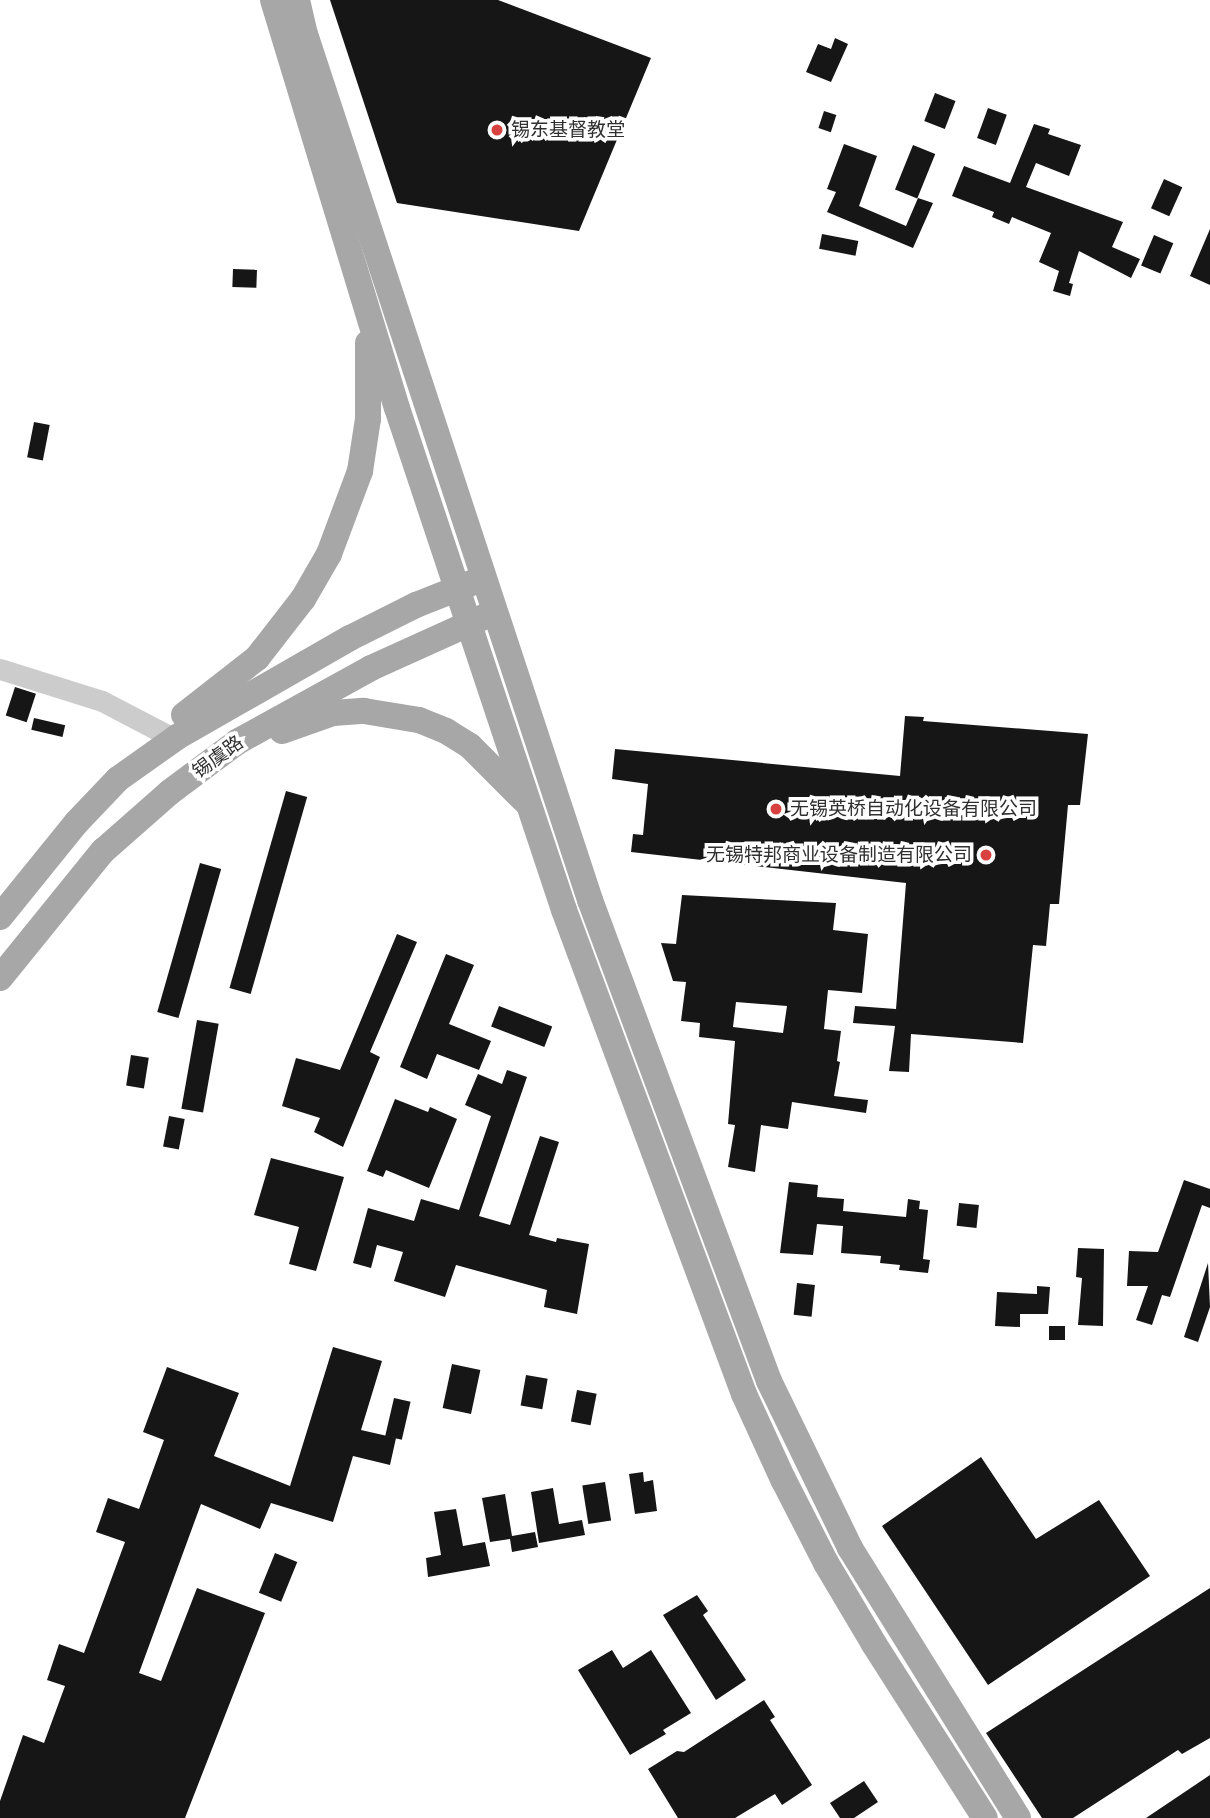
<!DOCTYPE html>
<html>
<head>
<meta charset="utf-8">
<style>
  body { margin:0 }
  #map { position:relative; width:1210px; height:1818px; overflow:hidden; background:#fff; font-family:Ubuntu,"Noto Sans SC",sans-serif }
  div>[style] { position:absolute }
  .building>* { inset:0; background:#161616; transform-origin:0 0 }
  .minor>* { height:21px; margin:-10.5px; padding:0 10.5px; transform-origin:10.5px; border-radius:10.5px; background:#ccc }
  .major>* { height:26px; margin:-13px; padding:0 13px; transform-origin:13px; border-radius:13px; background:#a7a7a7 }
  .dots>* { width:19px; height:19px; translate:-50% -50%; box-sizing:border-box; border:4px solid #fff; border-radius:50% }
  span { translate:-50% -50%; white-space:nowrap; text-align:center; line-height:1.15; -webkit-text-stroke:7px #fff; paint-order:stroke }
  .poi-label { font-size:19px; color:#2f2f2f }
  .left { translate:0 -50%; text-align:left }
  .right { translate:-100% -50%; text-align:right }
  .street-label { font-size:19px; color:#2f2f2f }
</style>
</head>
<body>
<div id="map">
  <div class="building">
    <div style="clip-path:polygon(330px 0,498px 0,651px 58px,579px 231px,397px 203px)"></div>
    <div style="clip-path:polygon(835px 38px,848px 44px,831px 82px,806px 72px,818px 44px,831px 49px)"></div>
    <div style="left:935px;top:93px;width:22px;height:30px;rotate:21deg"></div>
    <div style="left:988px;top:108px;width:20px;height:32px;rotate:20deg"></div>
    <div style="left:824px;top:111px;width:13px;height:18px;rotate:18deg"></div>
    <div style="clip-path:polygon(1034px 124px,1050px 129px,1048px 134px,1081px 145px,1069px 176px,1036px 163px,1026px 187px,1123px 222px,1112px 247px,1140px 259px,1131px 278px,1079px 251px,1069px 283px,1073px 284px,1070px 296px,1053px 291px,1059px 271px,1039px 262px,1051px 233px,1012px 217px,1009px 224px,992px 217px,994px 212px,952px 196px,964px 166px,1010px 183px)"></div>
    <div style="clip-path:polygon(844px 144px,877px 156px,859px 206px,906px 226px,918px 198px,933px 203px,913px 248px,827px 212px,836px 192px,827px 189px)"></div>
    <div style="left:913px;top:145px;width:24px;height:48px;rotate:22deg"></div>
    <div style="left:1164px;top:179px;width:20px;height:32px;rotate:24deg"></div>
    <div style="clip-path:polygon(1210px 229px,1210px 285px,1190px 276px)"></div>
    <div style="left:822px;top:234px;width:37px;height:15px;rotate:11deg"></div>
    <div style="left:1154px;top:235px;width:21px;height:33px;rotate:23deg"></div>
    <div style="left:233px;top:269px;width:24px;height:18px;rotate:2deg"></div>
    <div style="left:34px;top:422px;width:16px;height:36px;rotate:11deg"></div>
    <div style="left:15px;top:687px;width:22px;height:30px;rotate:18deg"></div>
    <div style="clip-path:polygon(905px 716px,924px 717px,923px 721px,1088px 734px,1080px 805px,1068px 805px,1059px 904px,1050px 904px,1046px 946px,1033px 945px,1023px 1043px,911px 1034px,909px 1072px,889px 1071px,895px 1026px,853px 1023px,855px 1006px,896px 1009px,906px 883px,631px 852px,633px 834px,643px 835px,648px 784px,612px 779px,615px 749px,900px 776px)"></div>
    <div style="left:34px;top:718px;width:32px;height:12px;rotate:13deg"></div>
    <div style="left:286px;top:791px;width:22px;height:205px;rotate:16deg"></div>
    <div style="left:200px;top:863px;width:22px;height:155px;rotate:16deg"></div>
    <div style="clip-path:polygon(evenodd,682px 895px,836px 903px,833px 930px,868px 934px,862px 993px,828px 990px,824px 1029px,841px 1031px,837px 1061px,840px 1062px,834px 1096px,868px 1100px,866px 1113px,792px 1102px,788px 1129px,761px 1125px,755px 1172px,728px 1167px,735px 1125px,728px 1124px,735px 1041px,699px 1037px,700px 1023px,681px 1021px,686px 982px,673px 981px,661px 943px,676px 944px,682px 895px,736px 1002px,787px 1006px,783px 1033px,733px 1027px,736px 1002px)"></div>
    <div style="clip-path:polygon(397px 934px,417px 942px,370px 1052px,380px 1057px,343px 1147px,314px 1132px,320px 1118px,282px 1106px,296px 1058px,340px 1070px)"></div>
    <div style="clip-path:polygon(446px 954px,474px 965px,449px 1024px,491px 1041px,479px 1070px,437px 1054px,427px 1079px,400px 1067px)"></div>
    <div style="left:499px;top:1006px;width:57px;height:22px;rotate:21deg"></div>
    <div style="left:197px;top:1020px;width:22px;height:90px;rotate:10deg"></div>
    <div style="left:131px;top:1055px;width:18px;height:31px;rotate:9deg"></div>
    <div style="clip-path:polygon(507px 1070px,527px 1077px,479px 1216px,510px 1225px,540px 1136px,559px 1142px,529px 1235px,556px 1242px,557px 1238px,589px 1244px,577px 1314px,544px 1307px,547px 1290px,456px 1265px,445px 1297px,394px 1281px,403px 1252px,377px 1245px,371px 1268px,353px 1263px,368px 1208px,414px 1221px,421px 1199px,459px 1210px,491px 1116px,465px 1105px,478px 1074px,502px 1084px)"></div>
    <div style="clip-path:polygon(395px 1099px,428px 1112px,430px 1107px,457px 1119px,429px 1188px,386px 1170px,383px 1177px,367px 1171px)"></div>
    <div style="left:169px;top:1116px;width:16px;height:31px;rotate:11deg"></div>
    <div style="clip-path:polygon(271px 1158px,344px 1177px,316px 1271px,289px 1264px,299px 1227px,254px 1215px)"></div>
    <div style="clip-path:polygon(1184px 1180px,1210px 1189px,1210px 1208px,1202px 1205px,1170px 1297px,1162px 1295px,1152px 1325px,1136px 1320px,1148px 1286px,1127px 1286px,1129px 1251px,1158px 1252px)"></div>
    <div style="clip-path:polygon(789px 1182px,818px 1185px,817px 1197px,844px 1199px,843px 1211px,906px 1217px,908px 1199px,920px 1201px,919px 1209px,928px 1210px,923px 1259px,930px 1260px,928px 1273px,899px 1270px,900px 1265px,880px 1263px,881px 1256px,841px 1253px,843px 1226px,817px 1224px,813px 1255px,780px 1253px)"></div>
    <div style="left:959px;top:1203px;width:20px;height:23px;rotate:6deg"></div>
    <div style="clip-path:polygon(1078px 1248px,1104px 1249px,1103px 1326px,1078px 1325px,1082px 1278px,1076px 1277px)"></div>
    <div style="clip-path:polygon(1208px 1263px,1210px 1307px,1198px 1342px,1184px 1337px)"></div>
    <div style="left:797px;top:1283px;width:18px;height:32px;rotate:6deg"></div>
    <div style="clip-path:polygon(1037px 1286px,1050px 1287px,1048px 1314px,1020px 1314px,1020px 1327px,995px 1326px,997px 1292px,1037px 1294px)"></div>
    <div style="left:1049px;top:1326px;width:16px;height:14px"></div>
    <div style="clip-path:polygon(333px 1347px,382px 1361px,361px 1430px,396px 1438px,390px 1465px,353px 1456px,333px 1522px,271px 1503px,260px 1529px,201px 1504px,139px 1673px,161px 1681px,197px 1588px,265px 1613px,185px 1818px,0 1818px,0 1801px,23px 1735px,44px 1743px,65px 1686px,47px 1680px,59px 1644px,84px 1653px,125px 1542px,96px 1532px,108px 1498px,139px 1509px,164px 1440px,143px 1432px,167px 1367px,239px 1393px,214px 1456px,290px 1486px)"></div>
    <div style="left:452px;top:1364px;width:29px;height:45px;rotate:12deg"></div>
    <div style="left:526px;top:1375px;width:22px;height:31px;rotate:10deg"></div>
    <div style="left:577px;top:1390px;width:20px;height:32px;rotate:11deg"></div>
    <div style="left:394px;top:1398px;width:17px;height:39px;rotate:13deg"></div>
    <div style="clip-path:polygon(981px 1457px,1036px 1539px,1099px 1500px,1150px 1576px,988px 1685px,882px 1526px)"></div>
    <div style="clip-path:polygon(643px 1472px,644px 1482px,653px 1480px,657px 1511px,635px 1514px,629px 1474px)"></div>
    <div style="left:605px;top:1482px;width:39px;height:23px;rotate:81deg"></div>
    <div style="clip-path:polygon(553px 1488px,559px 1524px,582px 1520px,585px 1535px,539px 1543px,531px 1492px)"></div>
    <div style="clip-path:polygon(505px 1494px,512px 1536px,535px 1532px,538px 1547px,512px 1552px,510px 1539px,490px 1542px,482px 1498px)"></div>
    <div style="clip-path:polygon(456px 1509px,463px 1546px,485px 1542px,490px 1566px,428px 1577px,426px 1558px,441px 1555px,434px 1512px)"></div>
    <div style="left:275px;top:1553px;width:24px;height:43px;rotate:22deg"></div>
    <div style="clip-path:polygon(1210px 1588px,1210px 1738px,1182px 1754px,1178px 1750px,1073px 1818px,1042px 1818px,986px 1733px)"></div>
    <div style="clip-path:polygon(697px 1595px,708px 1611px,703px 1615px,746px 1680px,716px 1700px,663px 1615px)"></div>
    <div style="clip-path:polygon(612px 1650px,623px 1668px,651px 1650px,691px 1713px,663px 1730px,666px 1734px,630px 1755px,578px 1670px)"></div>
    <div style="clip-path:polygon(764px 1700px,775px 1717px,770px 1720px,812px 1785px,782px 1805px,775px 1794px,735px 1818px,678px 1818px,648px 1769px,677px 1751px,684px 1752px)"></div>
    <div style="clip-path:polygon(1210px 1775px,1210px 1818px,1146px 1818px)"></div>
    <div style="clip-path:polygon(864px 1781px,878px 1802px,854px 1818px,840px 1818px,830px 1803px)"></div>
  </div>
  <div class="minor">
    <div style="left:0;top:669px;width:107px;rotate:17.4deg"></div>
    <div style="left:102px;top:701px;width:71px;rotate:27.6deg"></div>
  </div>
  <div class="major">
    <div style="left:273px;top:0;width:426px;rotate:73.1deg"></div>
    <div style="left:397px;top:408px;width:529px;rotate:71.6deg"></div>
    <div style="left:564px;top:910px;width:516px;rotate:69.6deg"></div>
    <div style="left:744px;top:1394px;width:94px;rotate:65.4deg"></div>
    <div style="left:783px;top:1479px;width:94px;rotate:62.9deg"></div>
    <div style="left:826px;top:1563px;width:94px;rotate:59.3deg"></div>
    <div style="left:874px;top:1644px;width:206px;rotate:57.5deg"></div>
    <div style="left:297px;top:0;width:35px;rotate:77deg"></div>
    <div style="left:305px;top:34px;width:912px;rotate:71.78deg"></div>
    <div style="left:590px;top:900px;width:513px;rotate:69.59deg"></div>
    <div style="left:769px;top:1381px;width:186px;rotate:64.1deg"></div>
    <div style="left:850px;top:1548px;width:318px;rotate:58.1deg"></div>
    <div style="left:184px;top:715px;width:93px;rotate:-38deg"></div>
    <div style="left:257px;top:658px;width:75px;rotate:-52.1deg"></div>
    <div style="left:303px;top:599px;width:52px;rotate:-60deg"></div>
    <div style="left:329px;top:554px;width:89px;rotate:-69.5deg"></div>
    <div style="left:360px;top:471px;width:53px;rotate:-81.3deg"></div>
    <div style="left:368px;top:419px;width:76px;rotate:-90deg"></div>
    <div style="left:282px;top:731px;width:54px;rotate:-19.4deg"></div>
    <div style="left:333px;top:713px;width:31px;rotate:-4deg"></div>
    <div style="left:364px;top:711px;width:56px;rotate:9.3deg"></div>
    <div style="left:419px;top:720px;width:29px;rotate:22deg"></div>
    <div style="left:446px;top:731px;width:28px;rotate:32deg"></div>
    <div style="left:470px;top:746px;width:78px;rotate:45deg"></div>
    <div style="left:0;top:917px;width:122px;rotate:-51deg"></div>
    <div style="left:77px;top:822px;width:59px;rotate:-46.4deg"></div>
    <div style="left:118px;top:779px;width:72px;rotate:-35.4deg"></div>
    <div style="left:177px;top:737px;width:199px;rotate:-29.8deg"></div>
    <div style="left:350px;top:638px;width:74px;rotate:-26.6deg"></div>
    <div style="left:416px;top:605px;width:62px;rotate:-21.6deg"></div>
    <div style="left:0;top:978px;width:164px;rotate:-51deg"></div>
    <div style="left:103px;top:851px;width:89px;rotate:-41.4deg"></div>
    <div style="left:170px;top:792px;width:84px;rotate:-36.7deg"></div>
    <div style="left:237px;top:742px;width:153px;rotate:-28.9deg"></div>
    <div style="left:371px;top:668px;width:124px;rotate:-24.3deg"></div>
  </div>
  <div class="dots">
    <div style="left:497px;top:130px;background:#d7413f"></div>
    <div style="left:776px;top:809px;background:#d7413f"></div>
    <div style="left:986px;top:855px;background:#d7413f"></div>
  </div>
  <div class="poi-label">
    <span class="left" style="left:511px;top:130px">锡东基督教堂</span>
    <span class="left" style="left:790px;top:809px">无锡英桥自动化设备有限公司</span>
    <span class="right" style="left:972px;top:855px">无锡特邦商业设备制造有限公司</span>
  </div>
  <div class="street-label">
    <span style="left:218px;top:757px;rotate:-36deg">锡虞路</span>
  </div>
</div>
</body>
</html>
